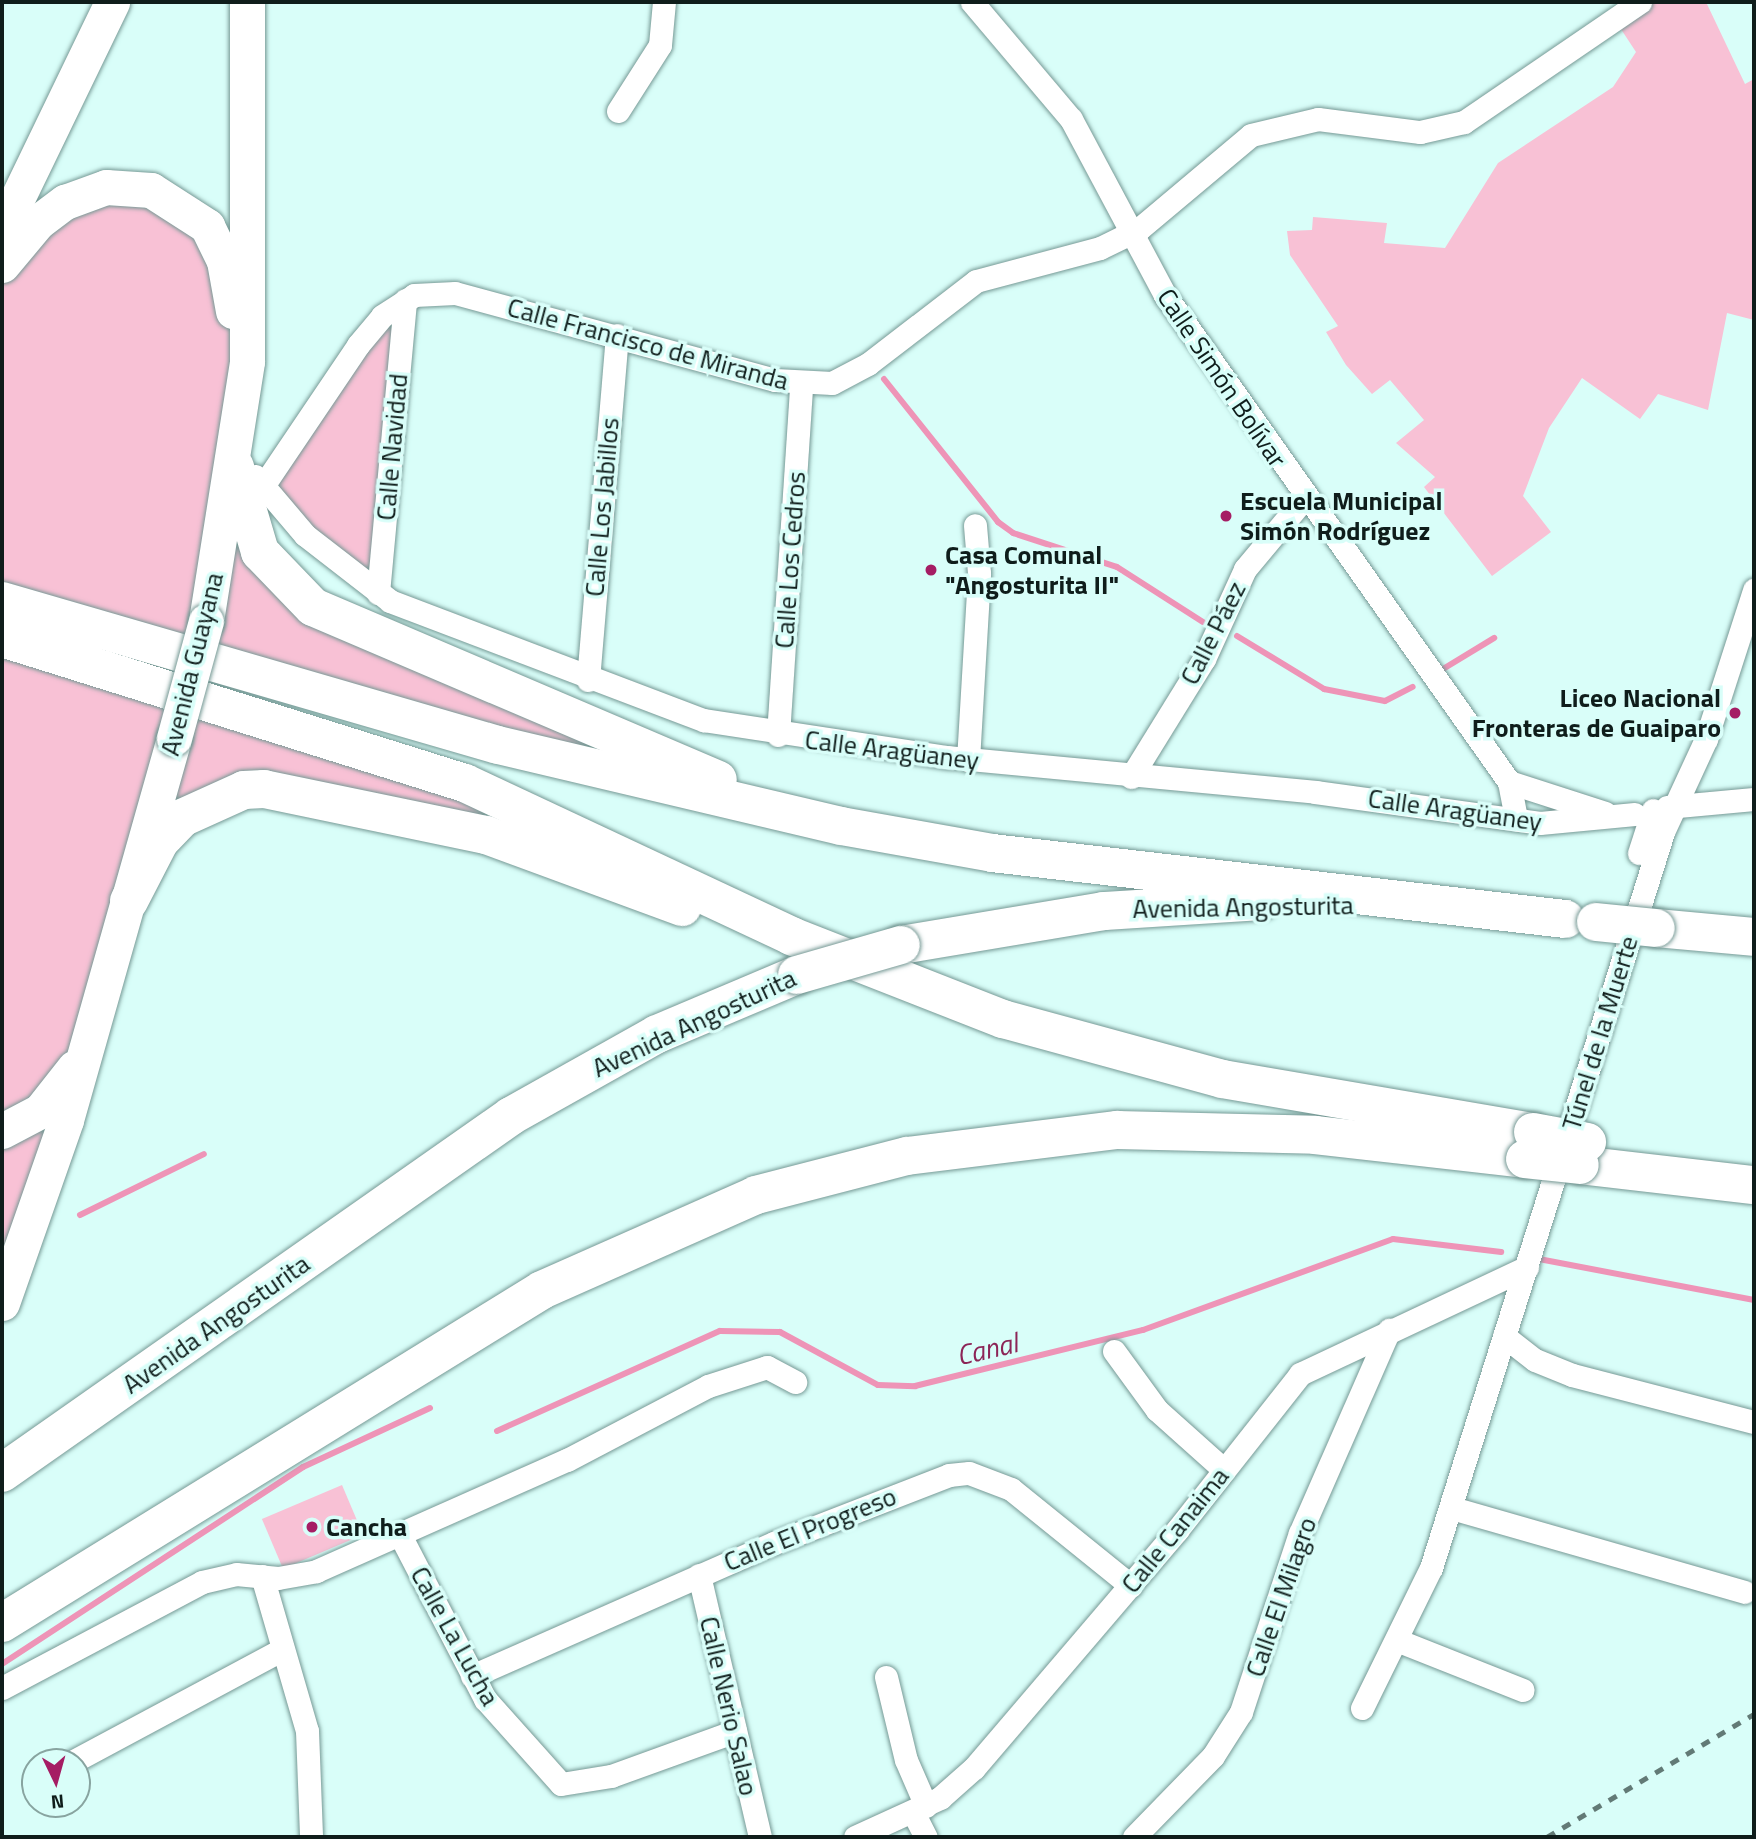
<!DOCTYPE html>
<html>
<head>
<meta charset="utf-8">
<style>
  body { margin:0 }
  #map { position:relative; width:1756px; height:1839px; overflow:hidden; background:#d9fef9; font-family:"Titillium Web",sans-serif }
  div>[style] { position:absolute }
  .green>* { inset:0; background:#f8c1d5; transform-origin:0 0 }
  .stream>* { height:6px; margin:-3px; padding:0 3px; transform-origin:3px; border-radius:3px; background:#ee94b7 }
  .roads { filter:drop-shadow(0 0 2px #769995) drop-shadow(0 0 2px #769995) }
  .street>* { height:23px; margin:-11.5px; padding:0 11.5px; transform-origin:11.5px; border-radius:11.5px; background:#fff }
  .primary>* { height:35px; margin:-17.5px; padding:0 17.5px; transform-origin:17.5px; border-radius:17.5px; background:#fff }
  .highway>* { height:38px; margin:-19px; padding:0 19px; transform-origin:19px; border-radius:19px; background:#fff }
  .rail>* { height:5px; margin-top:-2.5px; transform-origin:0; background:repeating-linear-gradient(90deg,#627a76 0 9px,transparent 0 18px) }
  .bridges { filter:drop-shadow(0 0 2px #769995) drop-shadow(0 0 2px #769995) }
  .primary-bridge>* { height:35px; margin:-17.5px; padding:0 17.5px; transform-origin:17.5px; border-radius:17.5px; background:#fff }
  .highway-bridge>* { height:38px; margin:-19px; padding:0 19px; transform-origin:19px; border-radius:19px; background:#fff }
  .dots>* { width:19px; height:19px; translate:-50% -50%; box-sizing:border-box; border:4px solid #d9fef9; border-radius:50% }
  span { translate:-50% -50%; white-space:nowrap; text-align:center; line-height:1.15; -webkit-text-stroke:7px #d9fef9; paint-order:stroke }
  .street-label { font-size:26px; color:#0f1d1b }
  .poi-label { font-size:26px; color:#0f1d1b; font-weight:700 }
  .left { translate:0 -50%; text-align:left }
  .right { translate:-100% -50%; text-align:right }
  .water-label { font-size:28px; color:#8c2557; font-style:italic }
  .frame { position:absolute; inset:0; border:4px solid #0f1d1b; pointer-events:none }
  .north { position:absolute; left:21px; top:1748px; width:70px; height:70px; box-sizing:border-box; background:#d9fef9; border:2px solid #88a4a0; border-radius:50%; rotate:175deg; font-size:19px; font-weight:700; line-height:28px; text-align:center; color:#0f1d1b }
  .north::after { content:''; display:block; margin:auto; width:24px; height:32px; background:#a51d64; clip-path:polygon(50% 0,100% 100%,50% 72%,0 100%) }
</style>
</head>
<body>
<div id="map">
  <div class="green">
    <div style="clip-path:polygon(1640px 2px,1706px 2px,1745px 84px,1754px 79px,1754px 320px,1727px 313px,1708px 410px,1658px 394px,1640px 419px,1582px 378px,1549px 428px,1523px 496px,1551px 532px,1492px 576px,1424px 487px,1435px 477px,1396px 443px,1424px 420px,1390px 380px,1372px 394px,1346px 365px,1326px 332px,1338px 326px,1290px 255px,1287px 231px,1312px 230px,1313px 217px,1387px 223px,1384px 243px,1445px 248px,1498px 163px,1613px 87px,1636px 52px,1613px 17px)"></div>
    <div style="clip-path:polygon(169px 198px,232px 298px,238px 444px,276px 575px,732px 785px,2px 601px,2px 265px,65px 202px)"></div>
    <div style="clip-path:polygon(399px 303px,378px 593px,263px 486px)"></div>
    <div style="clip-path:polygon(2px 638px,404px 760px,601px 876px,285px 800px,212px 814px,155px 861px,2px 1303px)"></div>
    <div style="left:342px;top:1485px;width:54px;height:87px;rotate:67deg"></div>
  </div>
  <div class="stream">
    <div style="left:884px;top:379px;width:183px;rotate:51.4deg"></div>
    <div style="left:998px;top:522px;width:19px;rotate:36deg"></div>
    <div style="left:1013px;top:533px;width:109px;rotate:18.1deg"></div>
    <div style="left:1117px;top:567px;width:102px;rotate:32.6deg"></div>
    <div style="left:1237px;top:636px;width:102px;rotate:31.3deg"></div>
    <div style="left:1324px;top:689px;width:62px;rotate:11.1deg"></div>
    <div style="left:1385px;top:701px;width:31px;rotate:-27deg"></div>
    <div style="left:1443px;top:669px;width:60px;rotate:-31.3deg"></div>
    <div style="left:80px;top:1215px;width:138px;rotate:-26.2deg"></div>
    <div style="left:1539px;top:1259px;width:219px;rotate:10.8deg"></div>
    <div style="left:497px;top:1431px;width:244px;rotate:-24.2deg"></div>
    <div style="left:720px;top:1331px;width:60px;rotate:1deg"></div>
    <div style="left:780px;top:1332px;width:111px;rotate:28.4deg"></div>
    <div style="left:878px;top:1385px;width:37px;rotate:2deg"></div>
    <div style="left:915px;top:1386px;width:235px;rotate:-13.8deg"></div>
    <div style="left:1143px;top:1330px;width:266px;rotate:-20deg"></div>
    <div style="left:1393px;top:1239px;width:109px;rotate:6.9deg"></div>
    <div style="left:2px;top:1664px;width:360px;rotate:-33.2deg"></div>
    <div style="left:303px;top:1467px;width:140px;rotate:-24.9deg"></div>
  </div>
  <div class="roads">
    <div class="street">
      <div style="left:972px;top:2px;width:153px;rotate:49.8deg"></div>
      <div style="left:1071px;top:119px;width:200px;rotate:61.9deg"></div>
      <div style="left:1165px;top:295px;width:596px;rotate:54.76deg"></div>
      <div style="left:1509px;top:782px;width:38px;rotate:79deg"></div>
      <div style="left:618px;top:111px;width:78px;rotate:-57.5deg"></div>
      <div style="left:660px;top:45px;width:43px;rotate:-84.7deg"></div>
      <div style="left:255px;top:476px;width:77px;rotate:49.7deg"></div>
      <div style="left:305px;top:535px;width:108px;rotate:37.8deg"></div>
      <div style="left:390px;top:601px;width:336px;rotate:20.8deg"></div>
      <div style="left:704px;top:720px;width:246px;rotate:8.7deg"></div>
      <div style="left:947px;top:757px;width:370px;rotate:5.4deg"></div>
      <div style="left:1315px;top:792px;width:227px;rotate:7.8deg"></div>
      <div style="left:1540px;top:823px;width:95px;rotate:-5.4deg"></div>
      <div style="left:263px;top:486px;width:170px;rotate:-56deg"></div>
      <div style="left:358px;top:345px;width:38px;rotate:-50deg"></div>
      <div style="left:382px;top:316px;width:38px;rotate:-33deg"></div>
      <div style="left:414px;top:295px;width:41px;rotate:-2.8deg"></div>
      <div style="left:455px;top:293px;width:332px;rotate:15.2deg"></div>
      <div style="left:775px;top:380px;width:57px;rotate:3deg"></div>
      <div style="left:832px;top:383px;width:41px;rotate:-27.8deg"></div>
      <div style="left:868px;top:364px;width:136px;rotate:-37.5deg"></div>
      <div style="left:976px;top:281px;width:128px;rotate:-14.9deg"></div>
      <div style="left:1100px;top:248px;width:43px;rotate:-26deg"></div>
      <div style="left:1139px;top:229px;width:146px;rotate:-40deg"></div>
      <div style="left:1251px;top:135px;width:69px;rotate:-13.4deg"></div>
      <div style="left:1318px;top:119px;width:103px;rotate:7.3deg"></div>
      <div style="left:1420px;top:132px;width:45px;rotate:-12.8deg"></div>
      <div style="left:1464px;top:122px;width:213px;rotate:-34.3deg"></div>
      <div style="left:378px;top:593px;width:294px;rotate:-84.7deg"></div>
      <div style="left:588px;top:680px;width:346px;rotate:-85.2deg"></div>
      <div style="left:778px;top:735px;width:351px;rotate:-86.2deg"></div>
      <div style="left:968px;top:760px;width:187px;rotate:-86.6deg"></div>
      <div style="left:979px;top:573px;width:48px;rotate:-94.8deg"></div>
      <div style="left:1131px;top:777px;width:139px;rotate:-58.3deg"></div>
      <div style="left:1204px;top:659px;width:99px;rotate:-65.5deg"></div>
      <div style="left:1245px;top:569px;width:95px;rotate:-50.1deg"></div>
      <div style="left:1509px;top:782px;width:101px;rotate:17.9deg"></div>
      <div style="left:1667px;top:807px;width:87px;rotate:-5.3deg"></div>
      <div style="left:1639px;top:853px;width:45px;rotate:-72deg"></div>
      <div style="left:1504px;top:1336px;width:39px;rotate:38deg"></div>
      <div style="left:1535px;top:1360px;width:40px;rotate:22deg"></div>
      <div style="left:1572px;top:1375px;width:188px;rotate:14.5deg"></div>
      <div style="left:1114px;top:1351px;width:73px;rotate:53.9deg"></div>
      <div style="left:1157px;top:1410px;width:90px;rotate:41.8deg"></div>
      <div style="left:1452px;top:1508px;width:304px;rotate:16deg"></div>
      <div style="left:400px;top:1535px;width:185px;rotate:62.6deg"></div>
      <div style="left:485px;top:1699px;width:114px;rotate:48.2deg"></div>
      <div style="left:561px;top:1784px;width:51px;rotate:-9.1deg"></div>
      <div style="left:611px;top:1776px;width:132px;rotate:-19.9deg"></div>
      <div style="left:699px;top:1575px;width:269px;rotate:76.9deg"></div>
      <div style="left:262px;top:1576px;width:161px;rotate:73.8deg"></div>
      <div style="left:307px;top:1731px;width:106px;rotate:87.8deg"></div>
      <div style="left:1399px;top:1641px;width:133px;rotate:21.6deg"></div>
      <div style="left:472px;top:1676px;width:330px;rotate:-23.8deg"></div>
      <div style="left:774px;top:1543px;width:188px;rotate:-21.2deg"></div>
      <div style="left:949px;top:1475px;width:20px;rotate:-6deg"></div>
      <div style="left:969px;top:1473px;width:45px;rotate:20.9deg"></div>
      <div style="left:1011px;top:1489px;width:154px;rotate:38.9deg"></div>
      <div style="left:886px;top:1677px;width:85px;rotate:76.5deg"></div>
      <div style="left:906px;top:1760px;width:50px;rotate:66.5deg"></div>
      <div style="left:2px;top:1688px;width:226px;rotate:-27.9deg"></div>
      <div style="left:202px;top:1582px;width:35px;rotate:-13deg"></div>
      <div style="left:236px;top:1574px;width:42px;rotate:5.4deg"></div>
      <div style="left:278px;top:1578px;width:39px;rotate:-10deg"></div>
      <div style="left:316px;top:1571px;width:274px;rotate:-23.9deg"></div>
      <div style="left:567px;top:1460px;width:159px;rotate:-27.7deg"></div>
      <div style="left:708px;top:1386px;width:62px;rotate:-17.9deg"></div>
      <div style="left:767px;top:1367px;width:32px;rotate:28deg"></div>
      <div style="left:1362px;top:1708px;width:156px;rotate:-63.8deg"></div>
      <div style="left:1431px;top:1568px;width:772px;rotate:-72.5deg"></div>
      <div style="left:1663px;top:832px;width:102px;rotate:-65.2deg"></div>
      <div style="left:1706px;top:739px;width:157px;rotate:-72.1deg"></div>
      <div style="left:72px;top:1762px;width:239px;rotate:-28.2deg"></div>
      <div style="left:913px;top:1812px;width:28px;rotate:63deg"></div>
      <div style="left:855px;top:1837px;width:94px;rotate:-24.6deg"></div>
      <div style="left:940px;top:1798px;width:45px;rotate:-41.4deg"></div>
      <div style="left:974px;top:1768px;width:313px;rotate:-49.5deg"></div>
      <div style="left:1177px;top:1530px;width:199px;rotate:-51.7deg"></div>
      <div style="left:1300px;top:1374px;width:251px;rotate:-25.2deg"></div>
      <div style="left:1134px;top:1837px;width:113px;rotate:-45.7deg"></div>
      <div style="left:1213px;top:1756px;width:52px;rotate:-57.5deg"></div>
      <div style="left:1241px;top:1712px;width:188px;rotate:-71.8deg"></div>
      <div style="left:1300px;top:1533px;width:222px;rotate:-66.3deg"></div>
    </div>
    <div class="primary">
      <div style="left:2px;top:230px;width:253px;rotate:-64.2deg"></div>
      <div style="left:2px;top:265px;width:56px;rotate:-50.1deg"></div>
      <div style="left:38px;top:222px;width:34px;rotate:-37deg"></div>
      <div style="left:65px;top:202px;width:44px;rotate:-20.1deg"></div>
      <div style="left:106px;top:187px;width:45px;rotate:3.8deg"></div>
      <div style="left:151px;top:190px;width:67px;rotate:32.7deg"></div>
      <div style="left:207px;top:226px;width:39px;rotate:64deg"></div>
      <div style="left:224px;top:261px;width:51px;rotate:79.8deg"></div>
      <div style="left:206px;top:621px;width:263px;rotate:-81deg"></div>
      <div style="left:247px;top:361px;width:359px;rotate:-90deg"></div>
      <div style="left:2px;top:1131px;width:43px;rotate:-27.8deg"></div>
      <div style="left:40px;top:1111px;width:55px;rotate:-51.7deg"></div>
      <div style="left:2px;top:1303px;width:194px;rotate:-70.7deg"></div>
      <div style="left:66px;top:1120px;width:397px;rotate:-74.2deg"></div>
    </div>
    <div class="highway">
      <div style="left:235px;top:467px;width:89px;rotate:73.6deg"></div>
      <div style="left:260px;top:552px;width:76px;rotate:46.1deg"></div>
      <div style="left:313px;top:607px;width:440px;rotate:23.1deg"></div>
      <div style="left:2px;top:601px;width:516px;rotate:16.19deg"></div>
      <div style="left:498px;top:745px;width:352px;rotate:13.3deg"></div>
      <div style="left:841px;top:826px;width:153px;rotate:10.1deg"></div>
      <div style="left:992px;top:853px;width:577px;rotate:6.57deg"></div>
      <div style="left:2px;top:638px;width:485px;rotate:17.4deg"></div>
      <div style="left:465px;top:783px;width:360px;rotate:25.1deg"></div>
      <div style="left:791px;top:936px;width:228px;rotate:21.4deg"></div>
      <div style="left:1003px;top:1019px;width:227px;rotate:15.3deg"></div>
      <div style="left:1222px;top:1079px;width:315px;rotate:9.7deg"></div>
      <div style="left:129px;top:901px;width:68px;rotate:-62.7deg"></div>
      <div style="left:160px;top:841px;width:32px;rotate:-46deg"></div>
      <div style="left:182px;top:818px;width:68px;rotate:-24.3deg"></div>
      <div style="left:244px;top:790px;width:20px;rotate:-3deg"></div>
      <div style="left:264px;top:789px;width:227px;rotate:11.7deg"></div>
      <div style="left:486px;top:835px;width:209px;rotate:20.2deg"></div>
      <div style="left:1656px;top:928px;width:98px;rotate:5.2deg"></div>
      <div style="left:901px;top:945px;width:206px;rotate:-9.5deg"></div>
      <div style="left:1104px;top:911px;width:158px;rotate:-3.6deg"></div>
      <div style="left:1580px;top:1165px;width:175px;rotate:6.6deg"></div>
      <div style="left:2px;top:1473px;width:622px;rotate:-35.04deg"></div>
      <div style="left:511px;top:1116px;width:167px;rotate:-29.3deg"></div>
      <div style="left:657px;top:1034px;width:152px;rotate:-22.9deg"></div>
      <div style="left:2px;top:1623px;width:634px;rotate:-31.66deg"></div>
      <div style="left:542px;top:1290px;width:234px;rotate:-23.9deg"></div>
      <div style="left:756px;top:1195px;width:156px;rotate:-14.5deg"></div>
      <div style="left:907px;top:1156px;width:212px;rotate:-7.1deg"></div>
      <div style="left:1117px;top:1130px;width:198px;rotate:1.4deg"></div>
      <div style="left:1315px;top:1135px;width:211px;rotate:6.5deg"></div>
    </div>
  </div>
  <div class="rail">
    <div style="left:1547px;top:1837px;width:241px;rotate:-30.7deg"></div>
  </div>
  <div class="bridges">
    <div class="primary-bridge">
      <div style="left:174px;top:738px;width:121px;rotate:-74.7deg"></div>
    </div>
    <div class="highway-bridge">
      <div style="left:1596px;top:922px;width:60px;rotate:5.7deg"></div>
      <div style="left:797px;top:975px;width:108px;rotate:-16.1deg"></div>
      <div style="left:1533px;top:1132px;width:55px;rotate:10.5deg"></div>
      <div style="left:1525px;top:1159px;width:55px;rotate:6.2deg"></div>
    </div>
  </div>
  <div class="dots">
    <div style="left:1226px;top:516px;background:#a51d64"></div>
    <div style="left:931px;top:570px;background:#a51d64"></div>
    <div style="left:1735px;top:713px;background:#a51d64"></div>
    <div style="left:312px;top:1527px;background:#a51d64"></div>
  </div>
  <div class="street-label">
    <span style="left:648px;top:344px;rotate:15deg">Calle Francisco de Miranda</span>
    <span style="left:1222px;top:378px;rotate:56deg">Calle Simón Bolívar</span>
    <span style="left:392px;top:447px;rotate:-85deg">Calle Navidad</span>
    <span style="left:602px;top:507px;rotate:-85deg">Calle Los Jabillos</span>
    <span style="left:790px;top:560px;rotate:-86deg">Calle Los Cedros</span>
    <span style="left:1213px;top:633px;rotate:-63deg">Calle Páez</span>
    <span style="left:192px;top:664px;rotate:-76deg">Avenida Guayana</span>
    <span style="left:892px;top:750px;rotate:7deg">Calle Aragüaney</span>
    <span style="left:1455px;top:810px;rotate:8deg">Calle Aragüaney</span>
    <span style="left:1243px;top:907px;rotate:-1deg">Avenida Angosturita</span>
    <span style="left:694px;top:1023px;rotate:-25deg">Avenida Angosturita</span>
    <span style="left:1600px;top:1033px;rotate:-73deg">Túnel de la Muerte</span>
    <span style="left:216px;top:1324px;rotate:-35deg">Avenida Angosturita</span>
    <span style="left:810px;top:1529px;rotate:-22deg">Calle El Progreso</span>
    <span style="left:1175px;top:1530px;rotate:-51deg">Calle Canaima</span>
    <span style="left:1281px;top:1597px;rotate:-71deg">Calle El Milagro</span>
    <span style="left:455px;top:1636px;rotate:61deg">Calle La Lucha</span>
    <span style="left:729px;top:1706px;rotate:77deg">Calle Nerio Salao</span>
  </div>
  <div class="poi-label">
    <span class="left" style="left:1240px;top:516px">Escuela Municipal<br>Simón Rodríguez</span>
    <span class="left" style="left:945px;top:570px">Casa Comunal<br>"Angosturita II"</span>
    <span class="right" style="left:1721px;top:713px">Liceo Nacional<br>Fronteras de Guaiparo</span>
    <span class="left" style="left:326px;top:1527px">Cancha</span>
  </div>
  <div class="water-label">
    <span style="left:987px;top:1349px;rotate:-13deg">Canal</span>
  </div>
  <div class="frame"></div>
  <div class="north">N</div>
</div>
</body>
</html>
